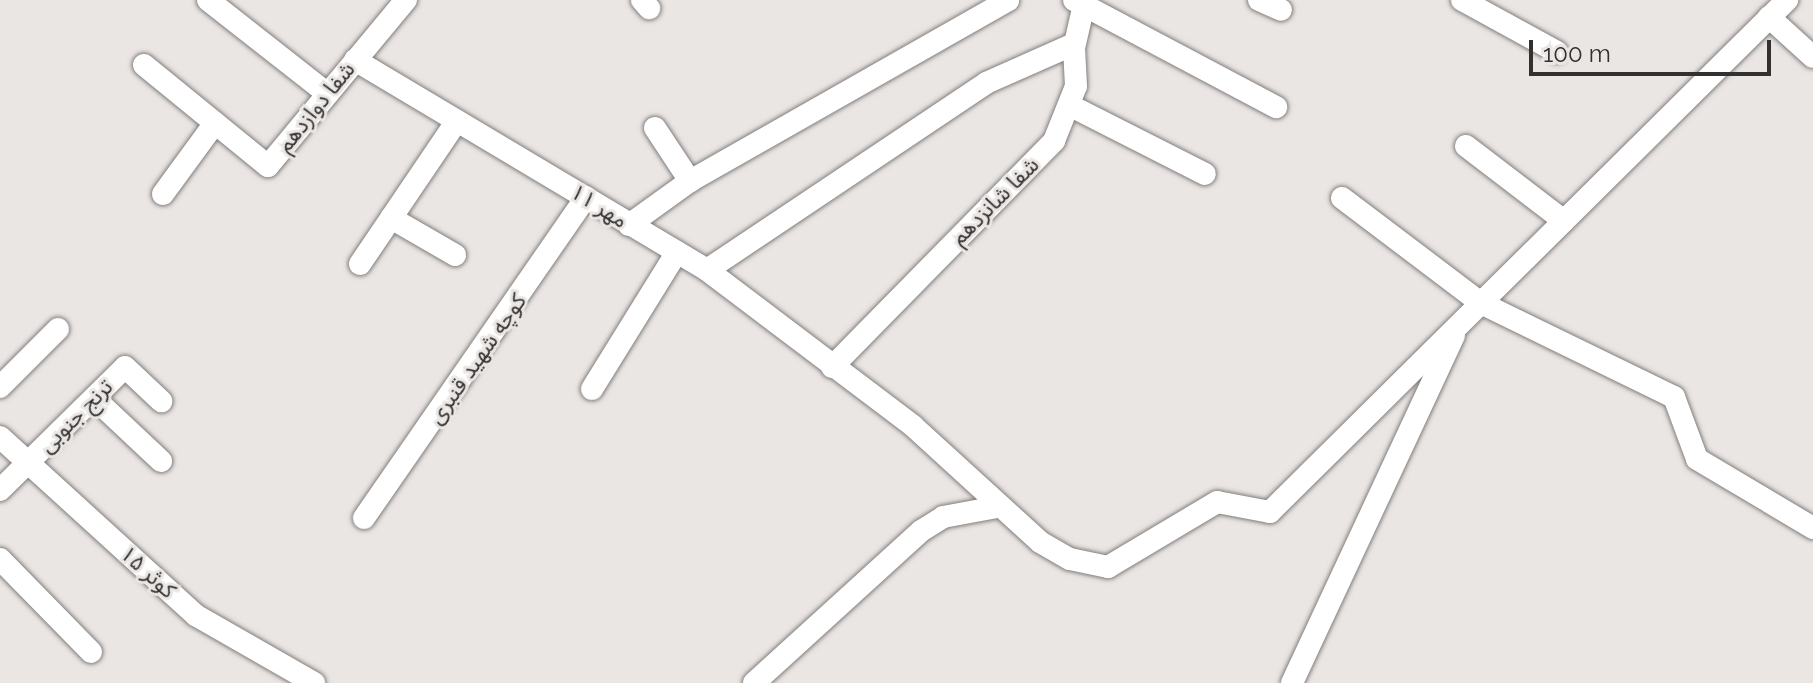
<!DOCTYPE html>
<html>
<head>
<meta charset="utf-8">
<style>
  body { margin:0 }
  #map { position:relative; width:1813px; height:683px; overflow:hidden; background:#eae6e4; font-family:Raleway,"Noto Sans Arabic",sans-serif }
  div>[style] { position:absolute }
  .roads { filter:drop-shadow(0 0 2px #817e7b) drop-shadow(0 0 2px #817e7b) }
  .minor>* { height:22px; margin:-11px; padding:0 11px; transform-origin:11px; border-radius:11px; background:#fff }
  span { translate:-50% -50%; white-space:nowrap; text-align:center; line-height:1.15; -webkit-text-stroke:6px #eae6e4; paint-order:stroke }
  .street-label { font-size:22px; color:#323130 }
  .scale { position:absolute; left:1529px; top:40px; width:242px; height:36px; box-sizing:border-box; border:4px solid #323130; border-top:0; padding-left:10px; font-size:24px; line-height:28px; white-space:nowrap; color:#323130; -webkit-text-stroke:6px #eae6e4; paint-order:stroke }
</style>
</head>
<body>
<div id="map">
  <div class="roads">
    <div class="minor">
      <div style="left:208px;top:0;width:152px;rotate:38.1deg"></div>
      <div style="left:642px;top:0;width:11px;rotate:49deg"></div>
      <div style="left:1074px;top:0;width:229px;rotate:27.9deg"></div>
      <div style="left:1259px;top:0;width:24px;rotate:24deg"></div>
      <div style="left:1462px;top:0;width:108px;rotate:28.7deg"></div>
      <div style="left:1769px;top:17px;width:59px;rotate:42.3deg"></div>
      <div style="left:355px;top:60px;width:410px;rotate:30.8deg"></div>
      <div style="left:707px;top:270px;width:258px;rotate:37.1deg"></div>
      <div style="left:913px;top:426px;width:172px;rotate:42.4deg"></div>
      <div style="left:1040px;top:542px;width:34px;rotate:30deg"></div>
      <div style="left:1070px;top:559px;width:39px;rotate:12deg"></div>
      <div style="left:1108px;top:567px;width:127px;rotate:-30.8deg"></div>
      <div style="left:1217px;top:502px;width:54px;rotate:10.7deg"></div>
      <div style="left:1270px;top:512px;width:728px;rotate:-44.72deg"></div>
      <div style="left:144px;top:65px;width:160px;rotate:39.2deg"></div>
      <div style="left:268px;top:166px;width:216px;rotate:-50.3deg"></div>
      <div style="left:1071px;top:106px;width:150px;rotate:26.9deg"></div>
      <div style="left:655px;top:128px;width:64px;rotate:56.6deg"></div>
      <div style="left:1466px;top:146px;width:123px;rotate:37.4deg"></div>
      <div style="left:163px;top:194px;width:88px;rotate:-53.8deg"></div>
      <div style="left:1342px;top:198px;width:174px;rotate:37.1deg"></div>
      <div style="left:1481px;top:303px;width:215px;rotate:26deg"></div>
      <div style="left:1674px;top:397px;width:66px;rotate:69.6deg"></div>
      <div style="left:1697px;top:459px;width:135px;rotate:30.7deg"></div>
      <div style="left:391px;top:218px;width:74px;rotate:30deg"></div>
      <div style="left:629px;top:225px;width:75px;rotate:-35.8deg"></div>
      <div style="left:690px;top:181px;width:366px;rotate:-29.6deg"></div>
      <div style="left:360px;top:264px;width:173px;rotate:-55.9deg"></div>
      <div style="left:707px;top:270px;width:336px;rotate:-33.8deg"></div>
      <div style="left:986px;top:83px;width:96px;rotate:-23.9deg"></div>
      <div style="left:832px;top:367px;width:317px;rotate:-45.5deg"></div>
      <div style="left:1054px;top:141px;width:59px;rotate:-68.2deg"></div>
      <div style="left:1076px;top:86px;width:38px;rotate:-93deg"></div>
      <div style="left:1074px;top:48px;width:49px;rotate:-77.1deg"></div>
      <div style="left:0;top:387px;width:82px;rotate:-45deg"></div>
      <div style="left:592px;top:389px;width:161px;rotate:-58.2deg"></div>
      <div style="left:94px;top:398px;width:92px;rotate:43.2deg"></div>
      <div style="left:0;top:437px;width:266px;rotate:42.3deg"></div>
      <div style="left:197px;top:616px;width:135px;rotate:29.8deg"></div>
      <div style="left:0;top:490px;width:175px;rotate:-44.5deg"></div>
      <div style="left:125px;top:367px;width:50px;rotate:43.4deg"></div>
      <div style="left:364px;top:518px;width:390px;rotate:-55.3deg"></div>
      <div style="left:0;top:559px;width:130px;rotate:45.6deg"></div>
      <div style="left:754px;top:683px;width:226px;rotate:-42.3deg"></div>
      <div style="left:921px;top:531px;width:26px;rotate:-32deg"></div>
      <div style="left:943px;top:517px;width:55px;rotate:-10.5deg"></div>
      <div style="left:1292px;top:683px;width:383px;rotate:-65deg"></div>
    </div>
  </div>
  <div class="street-label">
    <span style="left:316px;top:107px;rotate:-51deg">شفا دوازدهم</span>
    <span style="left:995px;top:201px;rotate:-45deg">شفا شانزدهم</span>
    <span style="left:599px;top:206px;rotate:32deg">مهر ۱۱</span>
    <span style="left:477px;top:359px;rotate:-55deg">کوچه شهید قنبری</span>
    <span style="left:76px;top:416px;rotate:-45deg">ترنج جنوبی</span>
    <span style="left:148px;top:572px;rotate:42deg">کوثر ۱۵</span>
  </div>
  <div class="scale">100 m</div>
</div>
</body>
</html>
